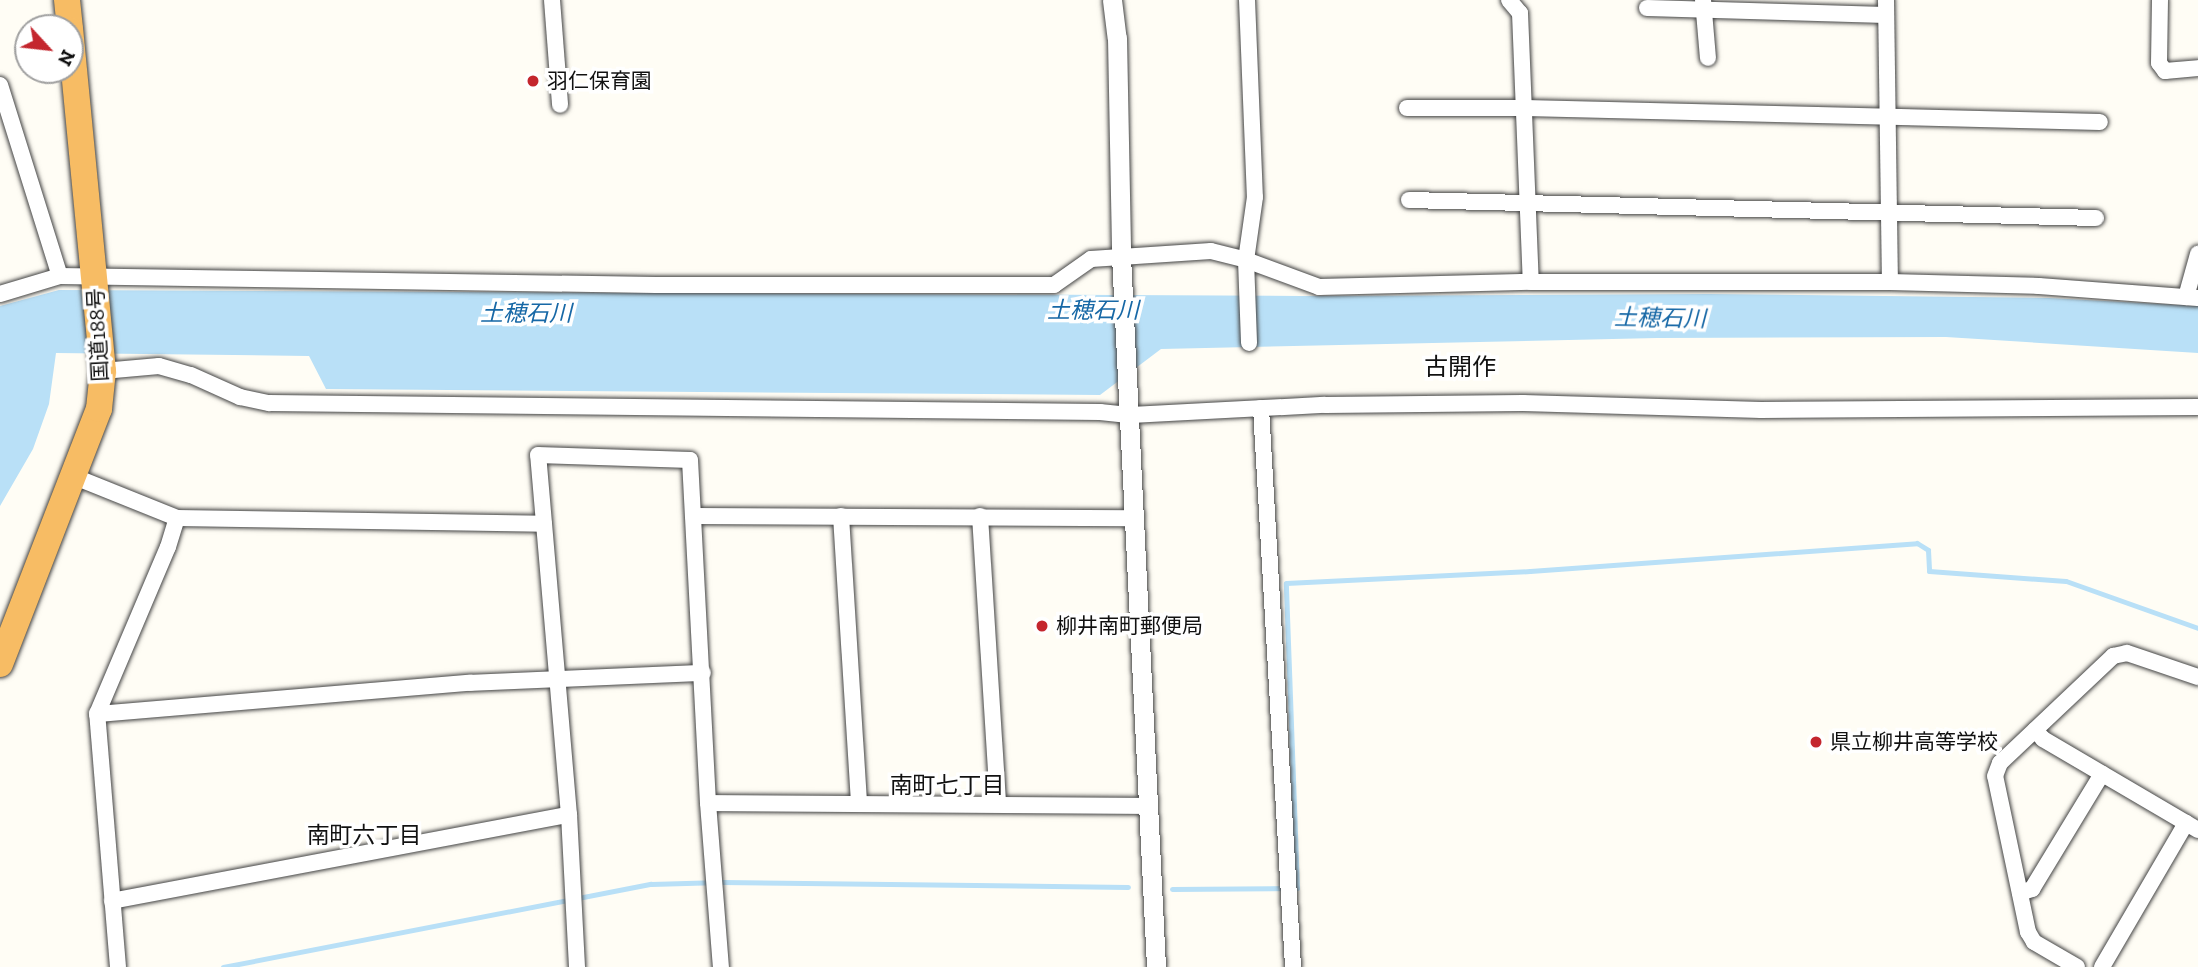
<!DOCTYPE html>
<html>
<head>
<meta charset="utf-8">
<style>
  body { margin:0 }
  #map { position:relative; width:2198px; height:967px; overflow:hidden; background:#fffdf5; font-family:"Zilla Slab","Noto Sans JP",serif }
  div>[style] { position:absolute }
  .water>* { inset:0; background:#b9e0f7 }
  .stream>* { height:5px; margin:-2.5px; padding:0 2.5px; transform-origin:2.5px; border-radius:2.5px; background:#b9e0f7 }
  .roads { filter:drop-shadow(0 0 2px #444) drop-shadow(0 0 2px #444) }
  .minor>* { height:16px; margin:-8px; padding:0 8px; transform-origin:8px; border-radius:8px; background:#fff }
  .tertiary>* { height:19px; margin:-9.5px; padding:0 9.5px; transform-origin:9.5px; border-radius:9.5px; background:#fff }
  .trunk>* { height:26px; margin:-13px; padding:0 13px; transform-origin:13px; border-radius:13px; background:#f7bc64 }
  .dots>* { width:19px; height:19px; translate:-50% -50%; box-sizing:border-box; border:4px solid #fff; border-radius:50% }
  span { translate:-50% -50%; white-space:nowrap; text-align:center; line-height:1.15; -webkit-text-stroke:7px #fff; paint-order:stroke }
  .poi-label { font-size:21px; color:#111 }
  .left { translate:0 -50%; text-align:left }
  .street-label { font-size:21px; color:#111 }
  .water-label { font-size:23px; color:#1768a6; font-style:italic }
  .neighbourhood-label { font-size:23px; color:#111 }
  .quarter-label { font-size:24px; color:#111 }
  .north { position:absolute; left:14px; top:14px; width:70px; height:70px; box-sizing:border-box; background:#fff; border:2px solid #a0a0a0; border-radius:50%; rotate:117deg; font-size:19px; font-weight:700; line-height:28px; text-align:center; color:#111 }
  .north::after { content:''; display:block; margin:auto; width:24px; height:32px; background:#c4262e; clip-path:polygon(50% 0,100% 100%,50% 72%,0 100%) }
</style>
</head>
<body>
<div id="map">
  <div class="water">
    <div style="clip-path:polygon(59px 290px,1301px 296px,1709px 294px,2049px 298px,2198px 306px,2198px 353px,1946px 337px,1657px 338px,1161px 349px,1100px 395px,326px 389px,309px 356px,56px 353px,49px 404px,33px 449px,0 506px,0 306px)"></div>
  </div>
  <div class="stream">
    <div style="left:1172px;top:889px;width:125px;rotate:-0.5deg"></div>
    <div style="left:1297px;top:888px;width:305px;rotate:-92.1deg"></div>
    <div style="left:1286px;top:583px;width:244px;rotate:-2.8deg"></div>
    <div style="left:1530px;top:571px;width:388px;rotate:-4.1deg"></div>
    <div style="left:1917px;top:543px;width:13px;rotate:32deg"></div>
    <div style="left:1928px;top:550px;width:21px;rotate:87deg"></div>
    <div style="left:1929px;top:571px;width:137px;rotate:4.2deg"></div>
    <div style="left:2066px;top:581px;width:140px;rotate:19.6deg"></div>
    <div style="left:223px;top:967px;width:436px;rotate:-11deg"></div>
    <div style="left:651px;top:884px;width:70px;rotate:-1.6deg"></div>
    <div style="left:721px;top:882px;width:407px;rotate:0.7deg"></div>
  </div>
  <div class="roads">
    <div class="minor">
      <div style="left:552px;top:0;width:105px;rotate:85.6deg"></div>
      <div style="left:1247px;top:0;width:197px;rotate:87.7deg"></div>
      <div style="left:1255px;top:197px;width:64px;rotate:98.1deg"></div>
      <div style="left:1246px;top:260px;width:83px;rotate:87.9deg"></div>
      <div style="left:1509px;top:0;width:17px;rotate:50deg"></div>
      <div style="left:1520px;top:13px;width:269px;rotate:87.7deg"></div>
      <div style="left:1703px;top:0;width:58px;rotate:85.1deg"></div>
      <div style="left:1886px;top:0;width:282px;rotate:89.2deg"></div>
      <div style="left:2160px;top:0;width:63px;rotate:90.9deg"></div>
      <div style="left:2159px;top:63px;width:10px;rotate:53deg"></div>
      <div style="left:2165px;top:71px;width:33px;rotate:-5deg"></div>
      <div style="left:1647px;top:8px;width:239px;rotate:1.7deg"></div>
      <div style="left:0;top:85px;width:200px;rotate:72.6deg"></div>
      <div style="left:1407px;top:108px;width:118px"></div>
      <div style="left:1525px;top:108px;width:575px;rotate:1.39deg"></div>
      <div style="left:1409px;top:200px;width:687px;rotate:1.5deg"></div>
      <div style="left:0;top:294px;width:63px;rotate:-16.7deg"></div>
      <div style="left:60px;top:276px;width:596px;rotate:0.87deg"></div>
      <div style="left:656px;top:285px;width:398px"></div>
      <div style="left:1054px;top:285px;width:45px;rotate:-35.1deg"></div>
      <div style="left:1091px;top:259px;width:120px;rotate:-3.8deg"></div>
      <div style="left:1211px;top:251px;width:36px;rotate:14deg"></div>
      <div style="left:1246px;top:260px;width:78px;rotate:20.3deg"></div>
      <div style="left:1319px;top:287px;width:212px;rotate:-1.4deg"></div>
      <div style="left:1531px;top:282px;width:359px"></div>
      <div style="left:1890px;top:282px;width:149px;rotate:1.5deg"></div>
      <div style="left:2039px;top:286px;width:159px;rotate:4.3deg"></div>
      <div style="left:2186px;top:297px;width:45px;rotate:-74.4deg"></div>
      <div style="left:103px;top:371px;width:56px;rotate:-5.1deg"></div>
      <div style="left:159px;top:366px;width:33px;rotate:16deg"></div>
      <div style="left:191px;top:375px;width:54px;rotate:24.2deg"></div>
      <div style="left:240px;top:397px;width:30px;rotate:12deg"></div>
      <div style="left:269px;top:403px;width:831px;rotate:0.62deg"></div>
      <div style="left:1100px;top:412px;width:31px;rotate:6deg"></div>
      <div style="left:1131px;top:415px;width:194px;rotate:-3deg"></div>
      <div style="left:1325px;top:405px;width:198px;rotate:-0.6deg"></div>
      <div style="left:1523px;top:403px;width:238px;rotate:1.7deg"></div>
      <div style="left:1761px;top:410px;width:437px;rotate:-0.4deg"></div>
      <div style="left:1261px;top:408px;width:560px;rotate:86.72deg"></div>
      <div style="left:75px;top:477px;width:110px;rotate:21.9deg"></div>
      <div style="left:177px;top:518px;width:367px;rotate:0.9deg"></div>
      <div style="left:693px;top:516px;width:441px;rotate:0.3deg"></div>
      <div style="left:841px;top:516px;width:286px;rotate:86.4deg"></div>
      <div style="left:980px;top:516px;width:288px;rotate:86.4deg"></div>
      <div style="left:97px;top:714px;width:374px;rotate:-4.8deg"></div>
      <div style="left:470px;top:683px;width:233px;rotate:-2.5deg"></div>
      <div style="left:2035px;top:730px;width:12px;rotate:48deg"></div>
      <div style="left:2043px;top:739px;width:180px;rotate:30.4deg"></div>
      <div style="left:708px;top:803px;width:439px;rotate:0.4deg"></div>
      <div style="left:2020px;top:893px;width:13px;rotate:-18deg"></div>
      <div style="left:2032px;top:889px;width:135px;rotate:-58.7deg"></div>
      <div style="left:112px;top:901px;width:465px;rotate:-10.7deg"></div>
      <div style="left:118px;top:967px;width:254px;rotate:-94.7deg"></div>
      <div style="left:97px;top:714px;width:181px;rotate:-67deg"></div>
      <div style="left:168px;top:547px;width:30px;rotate:-73deg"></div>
      <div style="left:577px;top:967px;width:152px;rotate:-93deg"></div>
      <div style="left:569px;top:815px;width:361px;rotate:-94.9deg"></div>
      <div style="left:538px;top:455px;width:152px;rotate:1.9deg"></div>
      <div style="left:690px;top:460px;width:343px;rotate:87deg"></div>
      <div style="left:708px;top:803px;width:165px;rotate:85.5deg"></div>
      <div style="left:2077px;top:967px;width:50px;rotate:-149.8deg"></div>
      <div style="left:2034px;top:942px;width:12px;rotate:-121deg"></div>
      <div style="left:2028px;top:932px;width:159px;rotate:-101.9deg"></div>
      <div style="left:1995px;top:776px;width:14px;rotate:-69deg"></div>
      <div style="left:2000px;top:763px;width:156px;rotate:-43.4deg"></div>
      <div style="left:2113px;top:656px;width:14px;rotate:-12deg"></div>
      <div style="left:2127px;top:653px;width:75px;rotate:18.7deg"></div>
      <div style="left:2102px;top:967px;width:167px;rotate:-59.7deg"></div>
    </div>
    <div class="tertiary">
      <div style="left:1112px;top:0;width:38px;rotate:83deg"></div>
      <div style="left:1117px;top:38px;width:218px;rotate:88.9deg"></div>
      <div style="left:1121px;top:256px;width:712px;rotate:87.18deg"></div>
    </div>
    <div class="trunk">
      <div style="left:67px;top:0;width:28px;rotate:84deg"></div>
      <div style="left:0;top:664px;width:274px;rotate:-68.8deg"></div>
      <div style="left:99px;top:409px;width:38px;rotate:-84deg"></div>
      <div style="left:103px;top:371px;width:342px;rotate:-95.5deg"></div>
    </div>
  </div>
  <div class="dots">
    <div style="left:533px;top:81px;background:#c4262e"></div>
    <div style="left:1042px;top:626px;background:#c4262e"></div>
    <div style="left:1816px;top:742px;background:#c4262e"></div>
  </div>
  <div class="poi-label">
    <span class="left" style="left:547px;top:81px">羽仁保育園</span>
    <span class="left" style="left:1056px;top:626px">柳井南町郵便局</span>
    <span class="left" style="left:1830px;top:742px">県立柳井高等学校</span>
  </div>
  <div class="street-label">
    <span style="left:98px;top:335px;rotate:-93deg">国道188号</span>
  </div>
  <div class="water-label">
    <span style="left:1093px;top:310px">土穂石川</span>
    <span style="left:526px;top:313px">土穂石川</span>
    <span style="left:1660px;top:318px;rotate:1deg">土穂石川</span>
  </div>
  <div class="neighbourhood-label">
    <span style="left:947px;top:785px">南町七丁目</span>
    <span style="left:364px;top:835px">南町六丁目</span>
  </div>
  <div class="quarter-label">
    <span style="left:1460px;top:367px">古開作</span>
  </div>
  <div class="north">N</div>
</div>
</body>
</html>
